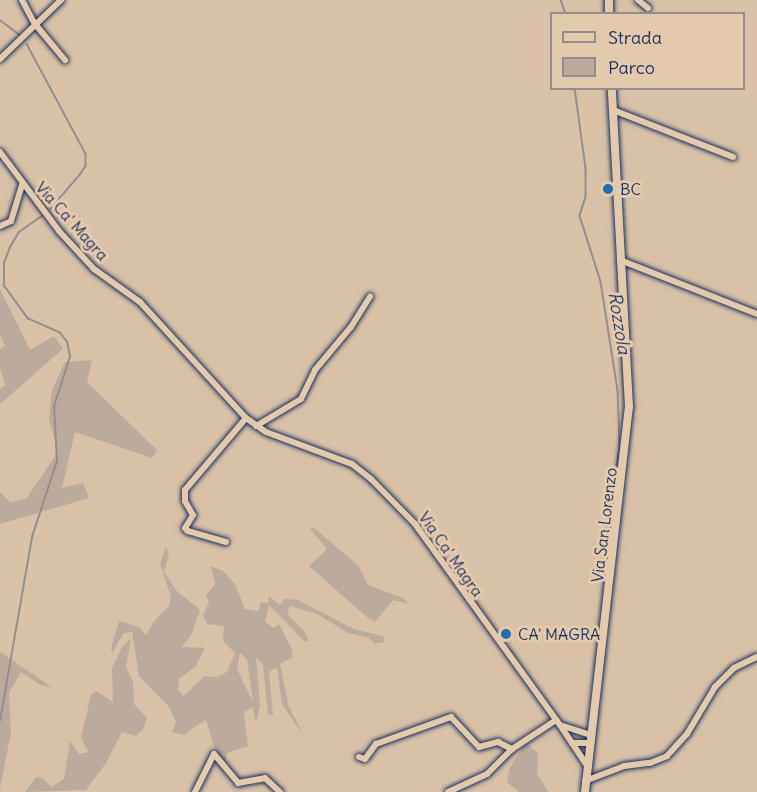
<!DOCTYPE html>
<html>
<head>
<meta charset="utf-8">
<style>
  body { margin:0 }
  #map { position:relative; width:757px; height:792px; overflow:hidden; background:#d8c1a7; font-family:Delius,sans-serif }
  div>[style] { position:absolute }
  .green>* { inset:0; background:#bcab9c }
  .stream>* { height:1.5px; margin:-0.75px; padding:0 0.75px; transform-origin:0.75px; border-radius:0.75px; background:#958d8e }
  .roads { filter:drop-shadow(0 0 2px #1b2f5e) drop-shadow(0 0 2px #1b2f5e) }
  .minor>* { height:6px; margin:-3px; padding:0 3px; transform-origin:3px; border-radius:3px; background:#e4caac }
  .major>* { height:8px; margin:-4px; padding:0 4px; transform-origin:4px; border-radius:4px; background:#e4caac }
  .dots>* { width:16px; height:16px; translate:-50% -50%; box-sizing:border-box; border:3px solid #e4caac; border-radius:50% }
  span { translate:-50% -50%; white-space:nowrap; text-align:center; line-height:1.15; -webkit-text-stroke:6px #e4caac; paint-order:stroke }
  .poi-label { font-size:16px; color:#1b2f5e }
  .left { translate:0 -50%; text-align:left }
  .street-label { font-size:16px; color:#1b2f5e }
  .water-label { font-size:18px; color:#2d3d65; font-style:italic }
  .legend { position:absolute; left:550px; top:12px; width:195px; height:78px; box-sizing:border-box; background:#e4caac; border:2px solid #948c8d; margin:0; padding:8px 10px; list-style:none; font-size:18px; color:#1b2f5e }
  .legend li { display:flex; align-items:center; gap:12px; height:30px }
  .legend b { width:30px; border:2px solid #948c8d }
</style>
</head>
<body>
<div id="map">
  <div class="green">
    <div style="clip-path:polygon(0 289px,30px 350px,54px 336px,63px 349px,0 404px,0 389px,5px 385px,0 368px,0 349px,5px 346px,0 334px)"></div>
    <div style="clip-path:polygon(92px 360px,87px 382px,157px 450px,152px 458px,75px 432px,62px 488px,83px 483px,89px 498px,0 524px,0 492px,10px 502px,26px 499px,58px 452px,49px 419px,52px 390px,65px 362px)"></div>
    <div style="clip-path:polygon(313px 527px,358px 565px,368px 585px,403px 598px,409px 604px,393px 600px,375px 622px,369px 619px,309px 566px,327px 549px,310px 529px)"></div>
    <div style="clip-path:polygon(evenodd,166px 547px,169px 554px,164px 572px,176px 590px,200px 610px,191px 636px,181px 647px,205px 648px,196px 666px,179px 679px,178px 690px,184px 696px,204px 676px,217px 677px,227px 672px,235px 653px,223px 641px,224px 626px,207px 624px,203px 615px,209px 602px,206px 595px,215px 585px,211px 566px,223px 571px,235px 584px,245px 609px,258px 611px,261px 602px,269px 603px,268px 596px,280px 605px,285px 599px,298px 600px,354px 629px,383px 636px,385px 642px,375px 644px,369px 638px,348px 633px,317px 614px,290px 606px,287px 614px,304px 631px,308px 640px,305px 642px,269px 605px,265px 621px,273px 628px,279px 624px,292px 650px,292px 658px,280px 664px,289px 707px,305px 738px,282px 704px,277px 667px,269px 672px,273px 716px,268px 714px,263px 664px,256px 658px,260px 704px,256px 724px,253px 707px,244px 712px,248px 746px,227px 753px,225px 764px,214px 747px,206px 720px,183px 735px,172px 732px,176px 722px,168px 706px,139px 676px,132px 632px,124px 633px,112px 653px,111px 648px,119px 621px,139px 627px,146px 635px,154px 621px,169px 606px,171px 597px,160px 564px,166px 547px,240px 653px,247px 659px,253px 702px,237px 669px,240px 653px)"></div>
    <div style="clip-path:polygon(131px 638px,126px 667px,133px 682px,134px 704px,147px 718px,143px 729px,136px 736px,122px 732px,106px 763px,86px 790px,25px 792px,36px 777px,43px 778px,51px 787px,64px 779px,70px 741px,79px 754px,88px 752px,81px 738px,91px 695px,96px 691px,113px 702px,112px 668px,122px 647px)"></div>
    <div style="clip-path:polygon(0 652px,52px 687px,40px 685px,21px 672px,9px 693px,11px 732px,0 789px)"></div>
    <div style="clip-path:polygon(526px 743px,538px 753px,537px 774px,549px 792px,519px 792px,507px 782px,510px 767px)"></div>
  </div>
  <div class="stream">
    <div style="left:561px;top:0;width:15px;rotate:70deg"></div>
    <div style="left:0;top:20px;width:26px;rotate:37deg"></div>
    <div style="left:27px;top:44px;width:125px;rotate:61.8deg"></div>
    <div style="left:86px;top:154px;width:12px;rotate:90deg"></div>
    <div style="left:86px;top:166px;width:9px;rotate:122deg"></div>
    <div style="left:81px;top:174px;width:46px;rotate:130.6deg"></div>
    <div style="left:575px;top:88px;width:81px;rotate:82.2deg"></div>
    <div style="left:586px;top:168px;width:29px;rotate:90deg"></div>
    <div style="left:586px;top:197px;width:20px;rotate:108deg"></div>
    <div style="left:580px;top:216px;width:69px;rotate:72.3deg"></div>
    <div style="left:601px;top:282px;width:109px;rotate:81.1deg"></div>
    <div style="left:618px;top:390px;width:58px;rotate:88deg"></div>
    <div style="left:620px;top:448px;width:109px;rotate:99.5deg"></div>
    <div style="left:602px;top:556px;width:8px;rotate:60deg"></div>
    <div style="left:0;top:721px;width:187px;rotate:-80.1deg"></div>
    <div style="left:32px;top:537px;width:80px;rotate:-71.8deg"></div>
    <div style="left:57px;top:461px;width:55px;rotate:-93.1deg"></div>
    <div style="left:54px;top:406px;width:52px;rotate:-71.9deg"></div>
    <div style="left:70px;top:357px;width:15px;rotate:-101deg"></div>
    <div style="left:67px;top:342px;width:11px;rotate:-128deg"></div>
    <div style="left:60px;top:333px;width:35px;rotate:-156deg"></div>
    <div style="left:28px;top:319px;width:41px;rotate:-126deg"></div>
    <div style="left:4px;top:286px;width:23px;rotate:-90deg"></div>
    <div style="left:4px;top:263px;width:17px;rotate:-69deg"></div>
    <div style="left:10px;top:247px;width:17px;rotate:-59deg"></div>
    <div style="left:19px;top:232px;width:28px;rotate:-35deg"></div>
  </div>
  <div class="roads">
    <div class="minor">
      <div style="left:22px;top:0;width:27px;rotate:62deg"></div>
      <div style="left:638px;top:0;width:13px;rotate:39deg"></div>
      <div style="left:35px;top:24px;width:47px;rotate:50.2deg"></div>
      <div style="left:0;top:59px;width:85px;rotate:-44deg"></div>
      <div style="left:613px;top:110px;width:129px;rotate:21.4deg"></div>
      <div style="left:0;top:152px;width:99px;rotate:53.2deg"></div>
      <div style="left:59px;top:231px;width:52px;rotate:47.4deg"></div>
      <div style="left:94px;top:269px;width:57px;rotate:35.7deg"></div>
      <div style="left:140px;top:302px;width:157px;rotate:47.6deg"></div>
      <div style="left:246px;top:418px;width:24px;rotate:35deg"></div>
      <div style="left:266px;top:432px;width:92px;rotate:20.4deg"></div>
      <div style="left:352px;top:464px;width:24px;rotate:38deg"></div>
      <div style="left:371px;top:479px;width:63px;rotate:45.6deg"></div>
      <div style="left:415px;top:524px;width:248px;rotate:54.2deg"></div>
      <div style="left:560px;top:725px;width:32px;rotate:18deg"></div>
      <div style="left:0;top:226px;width:12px;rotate:-24deg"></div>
      <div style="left:11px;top:221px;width:38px;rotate:-73deg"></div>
      <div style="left:620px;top:260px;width:147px;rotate:21.5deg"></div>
      <div style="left:256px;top:426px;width:52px;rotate:-31deg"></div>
      <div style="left:301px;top:399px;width:32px;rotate:-64deg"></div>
      <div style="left:315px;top:370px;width:56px;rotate:-50.1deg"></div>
      <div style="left:351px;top:327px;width:36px;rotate:-58deg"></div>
      <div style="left:226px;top:542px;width:40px;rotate:-164deg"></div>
      <div style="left:188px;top:531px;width:4px;rotate:-135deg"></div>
      <div style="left:185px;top:528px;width:15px;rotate:-58deg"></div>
      <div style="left:193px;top:515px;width:16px;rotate:-120deg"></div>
      <div style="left:185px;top:501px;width:11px;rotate:-90deg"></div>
      <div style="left:185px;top:490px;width:94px;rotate:-49.7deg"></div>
      <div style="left:562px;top:728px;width:43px;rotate:56.3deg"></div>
      <div style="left:572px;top:743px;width:17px"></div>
      <div style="left:359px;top:757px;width:6px;rotate:18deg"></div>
      <div style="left:365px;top:759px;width:19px;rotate:-54deg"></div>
      <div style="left:376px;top:744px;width:80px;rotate:-19.8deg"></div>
      <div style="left:451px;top:717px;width:41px;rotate:47deg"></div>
      <div style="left:479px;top:747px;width:20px;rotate:-15deg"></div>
      <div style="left:498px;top:742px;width:16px;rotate:27deg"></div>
      <div style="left:585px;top:781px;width:42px;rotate:-21deg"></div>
      <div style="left:624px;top:766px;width:26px;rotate:-7deg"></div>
      <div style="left:650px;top:763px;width:18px;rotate:-22deg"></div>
      <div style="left:667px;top:756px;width:30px;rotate:-48deg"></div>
      <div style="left:687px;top:734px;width:55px;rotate:-59.2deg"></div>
      <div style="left:715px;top:687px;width:27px;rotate:-45deg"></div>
      <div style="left:734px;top:668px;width:25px;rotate:-26deg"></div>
      <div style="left:195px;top:792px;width:42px;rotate:-63.4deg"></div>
      <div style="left:214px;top:754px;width:38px;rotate:50deg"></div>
      <div style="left:238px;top:783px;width:27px;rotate:-10deg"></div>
      <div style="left:265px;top:778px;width:21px;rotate:43deg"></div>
      <div style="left:448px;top:792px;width:43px;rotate:-24.8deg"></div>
      <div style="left:487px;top:774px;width:35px;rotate:-45deg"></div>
      <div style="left:512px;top:749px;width:53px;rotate:-33.4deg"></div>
    </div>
    <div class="major">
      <div style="left:609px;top:0;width:14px;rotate:90deg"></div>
      <div style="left:585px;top:792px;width:388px;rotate:-83.5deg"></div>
      <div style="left:629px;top:407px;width:319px;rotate:-93.1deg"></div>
    </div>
  </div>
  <div class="dots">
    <div style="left:608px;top:189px;background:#1f6fb2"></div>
    <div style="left:506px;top:634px;background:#1f6fb2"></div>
  </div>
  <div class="poi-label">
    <span class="left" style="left:620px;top:189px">BC</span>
    <span class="left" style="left:518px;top:634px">CA' MAGRA</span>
  </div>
  <div class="street-label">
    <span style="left:72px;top:221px;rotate:48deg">Via Ca' Magra</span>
    <span style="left:604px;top:525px;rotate:-83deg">Via San Lorenzo</span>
    <span style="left:451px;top:554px;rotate:55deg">Via Ca' Magra</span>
  </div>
  <div class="water-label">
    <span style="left:619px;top:323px;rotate:81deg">Rozzola</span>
  </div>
  <ul class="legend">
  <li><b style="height:8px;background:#e4caac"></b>Strada</li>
  <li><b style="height:16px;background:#bcab9c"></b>Parco</li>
  </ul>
</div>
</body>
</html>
